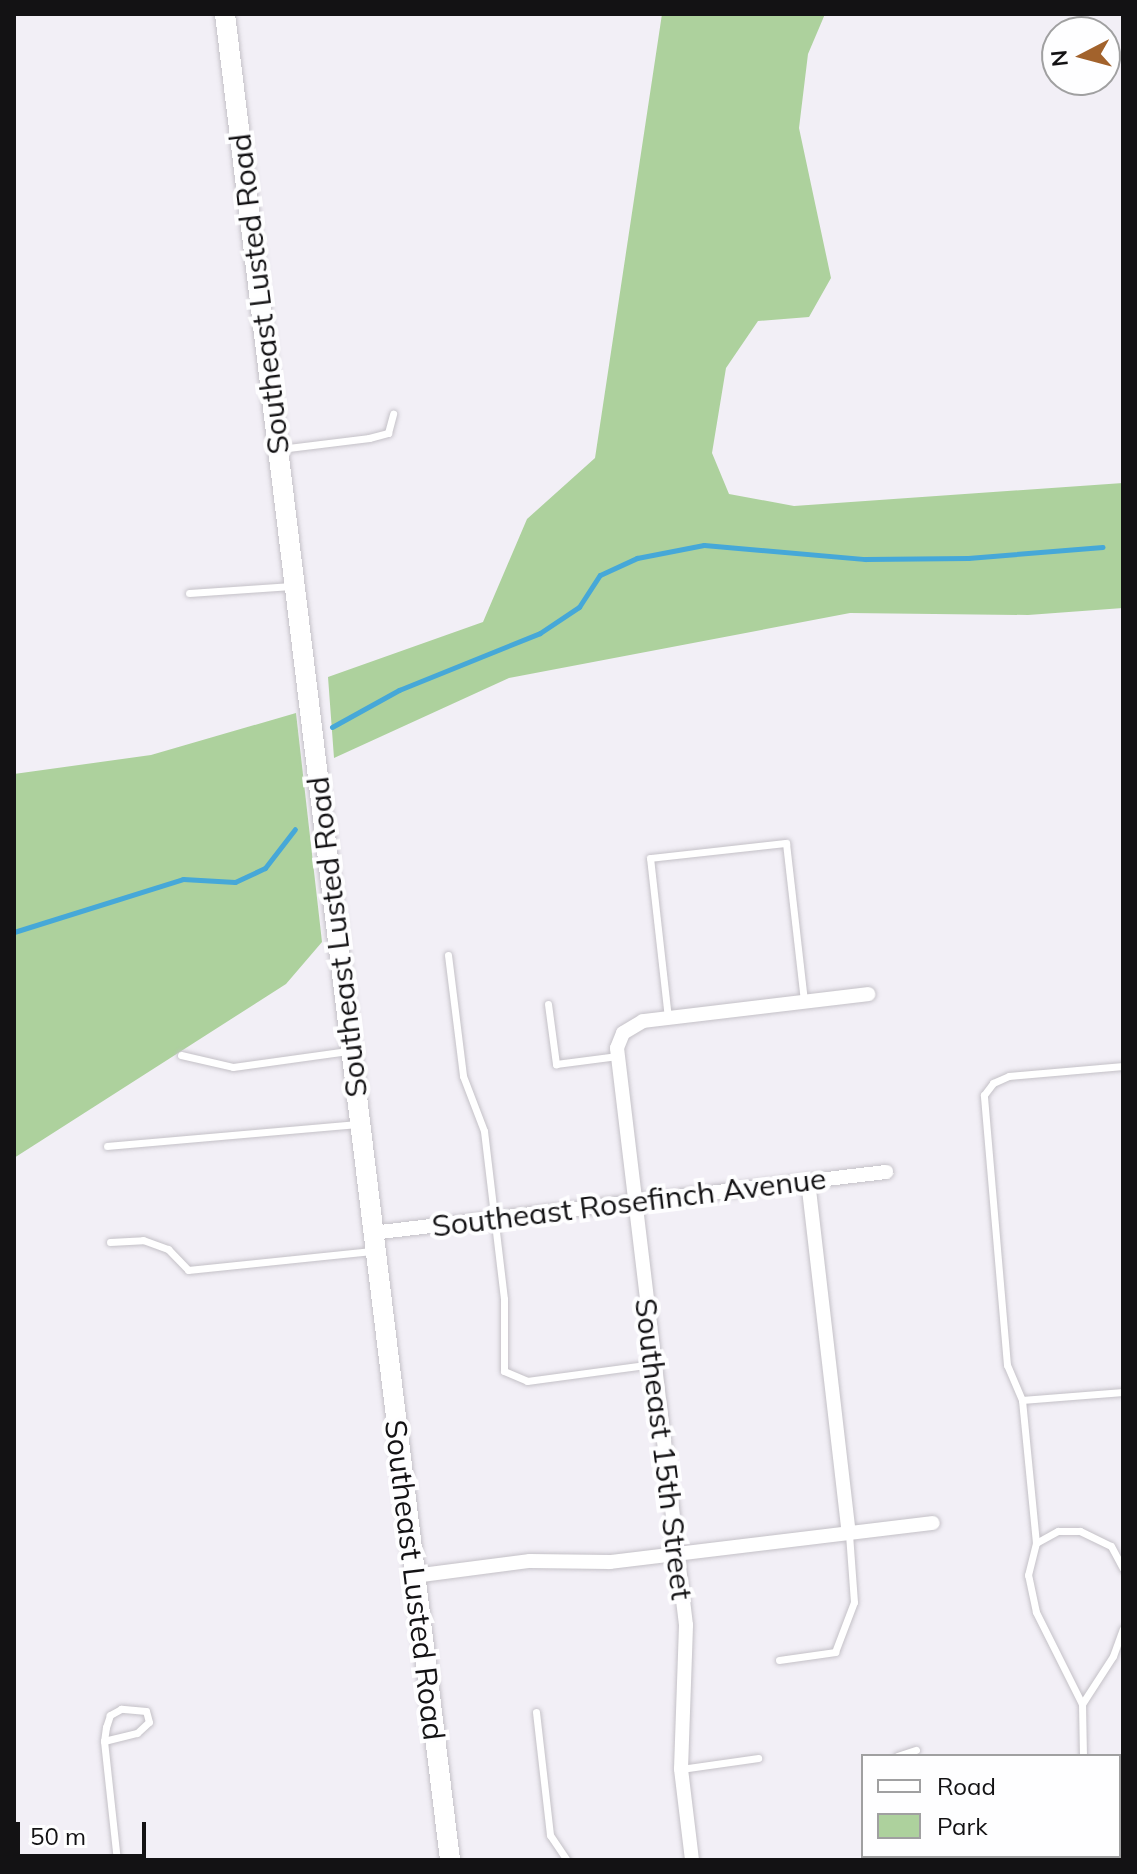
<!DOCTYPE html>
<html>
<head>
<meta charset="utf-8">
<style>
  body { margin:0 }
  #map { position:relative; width:1137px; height:1874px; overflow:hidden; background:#f2eff6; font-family:Mulish,sans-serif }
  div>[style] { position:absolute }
  .green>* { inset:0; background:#add19d }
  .stream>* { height:5px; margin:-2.5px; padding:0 2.5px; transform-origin:2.5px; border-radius:2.5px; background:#46a8d8 }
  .roads { filter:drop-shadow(0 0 2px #c4c1c7) drop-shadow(0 0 2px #c4c1c7) }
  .lane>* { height:7px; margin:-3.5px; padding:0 3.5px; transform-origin:3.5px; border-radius:3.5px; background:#fff }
  .street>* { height:14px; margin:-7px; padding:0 7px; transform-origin:7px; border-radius:7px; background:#fff }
  .secondary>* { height:20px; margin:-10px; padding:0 10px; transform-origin:10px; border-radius:10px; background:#fff }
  span { translate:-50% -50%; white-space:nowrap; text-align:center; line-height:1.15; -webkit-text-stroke:8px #fefeff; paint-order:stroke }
  .street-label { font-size:30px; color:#131214 }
  .frame { position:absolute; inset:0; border:16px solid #131214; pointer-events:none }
  .legend { position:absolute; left:861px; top:1754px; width:260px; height:104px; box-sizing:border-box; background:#fefeff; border:2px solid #a0a0a1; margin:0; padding:10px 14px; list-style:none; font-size:24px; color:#131214 }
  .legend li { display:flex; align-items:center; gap:16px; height:40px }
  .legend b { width:40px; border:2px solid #a0a0a1 }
  .north { position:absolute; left:1041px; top:16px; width:80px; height:80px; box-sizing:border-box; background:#fefeff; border:2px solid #a0a0a1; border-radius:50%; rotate:264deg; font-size:22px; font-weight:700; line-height:32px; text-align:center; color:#131214 }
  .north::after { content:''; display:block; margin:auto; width:28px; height:36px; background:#a2622c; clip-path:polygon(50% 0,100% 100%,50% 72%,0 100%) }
  .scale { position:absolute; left:16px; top:1822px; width:130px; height:36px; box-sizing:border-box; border:4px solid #131214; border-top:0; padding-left:10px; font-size:24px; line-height:28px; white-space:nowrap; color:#131214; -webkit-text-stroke:6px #fefeff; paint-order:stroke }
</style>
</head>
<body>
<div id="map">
  <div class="green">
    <div style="clip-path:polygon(662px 14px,825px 14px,808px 54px,799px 128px,831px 278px,809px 317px,758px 321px,726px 368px,712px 453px,729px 494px,794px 506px,1123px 483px,1123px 608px,1028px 615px,850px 613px,509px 678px,334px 758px,328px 677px,483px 622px,527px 519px,595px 458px)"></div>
    <div style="clip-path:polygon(296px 713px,322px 942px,286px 984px,14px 1158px,14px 774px,151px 755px)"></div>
  </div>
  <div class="stream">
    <div style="left:332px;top:727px;width:77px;rotate:-28.9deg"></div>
    <div style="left:399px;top:690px;width:152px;rotate:-22deg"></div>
    <div style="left:540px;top:633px;width:47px;rotate:-33.7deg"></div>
    <div style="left:579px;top:607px;width:38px;rotate:-57deg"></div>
    <div style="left:600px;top:575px;width:41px;rotate:-24.7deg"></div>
    <div style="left:637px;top:558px;width:68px;rotate:-11deg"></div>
    <div style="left:704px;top:545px;width:162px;rotate:5deg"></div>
    <div style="left:865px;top:559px;width:103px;rotate:-0.6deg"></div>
    <div style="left:968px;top:558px;width:135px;rotate:-4.7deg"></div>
    <div style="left:14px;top:932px;width:177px;rotate:-17.4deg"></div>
    <div style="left:183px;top:879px;width:52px;rotate:3.3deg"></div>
    <div style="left:235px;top:882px;width:33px;rotate:-25deg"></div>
    <div style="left:265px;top:868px;width:49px;rotate:-52.4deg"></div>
  </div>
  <div class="roads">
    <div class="lane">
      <div style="left:280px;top:449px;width:90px;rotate:-7deg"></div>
      <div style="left:369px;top:438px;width:20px;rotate:-15deg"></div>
      <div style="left:388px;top:433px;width:20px;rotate:-75deg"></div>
      <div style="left:189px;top:593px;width:103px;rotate:-3.9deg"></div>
      <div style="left:448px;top:955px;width:122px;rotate:82.9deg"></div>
      <div style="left:463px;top:1076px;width:59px;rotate:69.1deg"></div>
      <div style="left:484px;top:1131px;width:169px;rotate:83.2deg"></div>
      <div style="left:504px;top:1299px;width:72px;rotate:90deg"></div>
      <div style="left:504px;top:1371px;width:25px;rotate:23deg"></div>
      <div style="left:527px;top:1381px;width:127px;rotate:-7.7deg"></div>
      <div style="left:548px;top:1004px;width:61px;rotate:82.4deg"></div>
      <div style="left:556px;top:1064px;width:62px;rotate:-7.5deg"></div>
      <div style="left:668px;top:1018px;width:161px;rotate:-96.4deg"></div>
      <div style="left:650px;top:858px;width:137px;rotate:-6.3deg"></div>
      <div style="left:786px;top:843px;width:159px;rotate:83.5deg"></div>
      <div style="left:181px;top:1055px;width:53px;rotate:13deg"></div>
      <div style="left:233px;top:1067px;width:116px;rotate:-7.9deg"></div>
      <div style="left:107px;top:1146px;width:251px;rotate:-5deg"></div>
      <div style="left:110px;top:1242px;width:33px;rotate:-3deg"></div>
      <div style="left:143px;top:1240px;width:27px;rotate:20deg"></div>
      <div style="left:168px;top:1249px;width:29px;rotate:46deg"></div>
      <div style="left:188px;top:1270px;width:185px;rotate:-5.9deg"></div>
      <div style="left:1022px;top:1400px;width:101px;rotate:-4.5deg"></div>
      <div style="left:1036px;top:1543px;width:144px;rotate:-95.6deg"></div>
      <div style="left:1022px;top:1400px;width:38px;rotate:-113deg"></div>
      <div style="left:1007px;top:1365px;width:271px;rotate:-94.9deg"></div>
      <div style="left:984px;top:1095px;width:15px;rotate:-53deg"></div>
      <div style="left:993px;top:1083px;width:17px;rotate:-24deg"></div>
      <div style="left:1009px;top:1076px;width:114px;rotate:-5deg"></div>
      <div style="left:779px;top:1660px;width:57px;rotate:-8.1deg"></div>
      <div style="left:835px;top:1652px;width:53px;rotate:-69.2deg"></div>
      <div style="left:854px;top:1602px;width:68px;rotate:-94.2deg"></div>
      <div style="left:1082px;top:1704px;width:57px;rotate:-57.1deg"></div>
      <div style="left:1113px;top:1656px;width:29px;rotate:-70deg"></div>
      <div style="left:536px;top:1712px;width:124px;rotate:83.5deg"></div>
      <div style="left:550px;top:1835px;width:30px;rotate:56deg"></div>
      <div style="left:104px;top:1741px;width:34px;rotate:-14deg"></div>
      <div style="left:137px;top:1733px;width:16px;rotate:-43deg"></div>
      <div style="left:149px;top:1722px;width:11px;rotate:-105deg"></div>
      <div style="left:146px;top:1711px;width:25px;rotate:-175deg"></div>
      <div style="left:121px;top:1709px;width:13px;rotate:151deg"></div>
      <div style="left:110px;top:1715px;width:13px;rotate:108deg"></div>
      <div style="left:106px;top:1727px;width:14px;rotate:98deg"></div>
      <div style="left:104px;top:1741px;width:120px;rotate:83.8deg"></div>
      <div style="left:897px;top:1756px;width:20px;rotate:-18deg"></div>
      <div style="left:1083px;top:1756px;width:52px;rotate:-91.1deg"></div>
      <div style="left:1082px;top:1704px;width:103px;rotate:-116.6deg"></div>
      <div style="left:1036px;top:1612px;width:38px;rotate:-102deg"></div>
      <div style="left:1028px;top:1575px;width:33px;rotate:-76deg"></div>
      <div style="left:1036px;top:1543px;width:25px;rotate:-29deg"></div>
      <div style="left:1058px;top:1531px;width:22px"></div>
      <div style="left:1080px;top:1531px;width:34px;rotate:26deg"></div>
      <div style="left:1111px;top:1546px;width:26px;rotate:62deg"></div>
      <div style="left:681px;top:1769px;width:78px;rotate:-8.1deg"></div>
      <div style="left:903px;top:1856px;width:4px;rotate:90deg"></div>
    </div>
    <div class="street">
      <div style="left:808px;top:1181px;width:354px;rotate:83.4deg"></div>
      <div style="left:372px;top:1233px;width:518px;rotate:-6.77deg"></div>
      <div style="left:414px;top:1576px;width:117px;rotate:-7.4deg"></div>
      <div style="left:530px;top:1561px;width:80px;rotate:0.7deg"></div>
      <div style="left:610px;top:1562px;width:325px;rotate:-6.9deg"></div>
      <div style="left:1047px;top:1856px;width:4px;rotate:90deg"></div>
      <div style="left:692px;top:1860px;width:92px;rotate:-96.9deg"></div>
      <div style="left:681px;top:1769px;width:144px;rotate:-88deg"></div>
      <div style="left:686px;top:1625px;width:581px;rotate:-96.82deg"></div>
      <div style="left:617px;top:1048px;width:16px;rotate:-68deg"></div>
      <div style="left:623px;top:1033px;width:23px;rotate:-31deg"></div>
      <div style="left:643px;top:1021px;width:227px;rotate:-6.8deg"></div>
    </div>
    <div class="secondary">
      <div style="left:225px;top:14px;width:1860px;rotate:83.05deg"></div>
      <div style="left:1119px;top:1837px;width:4px"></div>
      <div style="left:913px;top:1860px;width:36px;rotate:-6deg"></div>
    </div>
  </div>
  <div class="street-label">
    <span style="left:259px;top:294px;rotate:-97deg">Southeast Lusted Road</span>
    <span style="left:337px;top:937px;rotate:-97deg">Southeast Lusted Road</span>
    <span style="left:629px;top:1202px;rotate:-7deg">Southeast Rosefinch Avenue</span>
    <span style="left:664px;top:1449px;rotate:83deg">Southeast 15th Street</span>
    <span style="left:415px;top:1580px;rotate:83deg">Southeast Lusted Road</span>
  </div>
  <div class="frame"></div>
  <ul class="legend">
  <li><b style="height:10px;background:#fff"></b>Road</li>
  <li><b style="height:22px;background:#add19d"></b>Park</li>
  </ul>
  <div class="north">N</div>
  <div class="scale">50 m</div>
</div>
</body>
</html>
